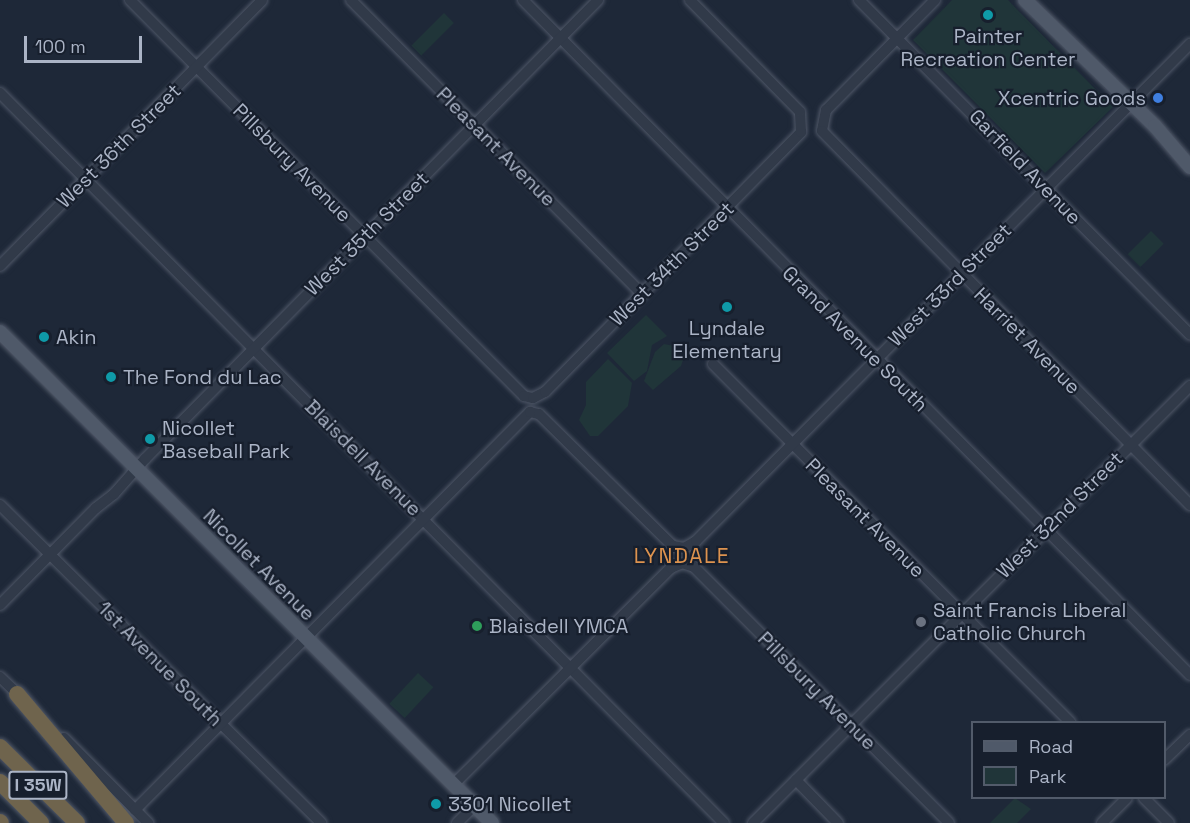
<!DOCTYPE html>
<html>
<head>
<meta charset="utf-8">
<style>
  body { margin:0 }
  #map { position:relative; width:1190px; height:823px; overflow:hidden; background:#1e2838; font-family:"Space Grotesk",sans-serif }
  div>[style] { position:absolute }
  .green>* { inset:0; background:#203539; transform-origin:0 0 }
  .roads { filter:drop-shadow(0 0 2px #4f5767) drop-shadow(0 0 2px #4f5767) }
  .minor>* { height:10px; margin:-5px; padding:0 5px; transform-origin:5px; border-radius:5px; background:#313a49 }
  .major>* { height:14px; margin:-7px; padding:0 7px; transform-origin:7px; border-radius:7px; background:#4f5969 }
  .highway>* { height:16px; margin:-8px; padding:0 8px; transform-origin:8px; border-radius:8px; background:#6f644d }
  .dots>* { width:16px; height:16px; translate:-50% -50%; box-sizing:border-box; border:3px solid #171f2d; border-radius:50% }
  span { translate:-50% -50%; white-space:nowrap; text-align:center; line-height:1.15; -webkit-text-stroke:4.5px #171f2d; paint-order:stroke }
  .shield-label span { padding:2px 4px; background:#171f2d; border:2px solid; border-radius:4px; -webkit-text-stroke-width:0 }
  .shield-label { font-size:18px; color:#abb4c6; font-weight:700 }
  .poi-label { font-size:20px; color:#abb4c6 }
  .right { translate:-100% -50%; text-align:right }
  .left { translate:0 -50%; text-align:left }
  .street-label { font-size:20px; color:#abb4c6 }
  .neighbourhood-label { font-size:21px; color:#dd934f; letter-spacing:1.5px }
  .legend { position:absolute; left:971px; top:721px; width:195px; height:78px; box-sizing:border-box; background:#171f2d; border:2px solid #525b6a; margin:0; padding:8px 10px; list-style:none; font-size:18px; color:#abb4c6 }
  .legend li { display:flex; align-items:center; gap:12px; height:30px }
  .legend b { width:30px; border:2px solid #525b6a }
  .scale { position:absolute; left:24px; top:36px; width:118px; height:27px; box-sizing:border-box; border:3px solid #abb4c6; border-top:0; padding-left:8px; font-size:18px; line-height:21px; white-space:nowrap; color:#abb4c6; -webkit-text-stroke:4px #171f2d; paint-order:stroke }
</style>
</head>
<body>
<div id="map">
  <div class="green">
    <div style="clip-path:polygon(952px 0,1008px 0,1113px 107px,1045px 173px,913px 40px)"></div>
    <div style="left:444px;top:13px;width:14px;height:46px;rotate:45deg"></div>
    <div style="left:1151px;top:231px;width:18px;height:33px;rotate:45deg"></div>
    <div style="clip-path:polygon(646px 315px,667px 336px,652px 345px,647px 371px,634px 381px,607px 353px)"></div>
    <div style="clip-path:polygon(664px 344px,675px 346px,684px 357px,681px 366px,653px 390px,644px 381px,655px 352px)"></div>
    <div style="clip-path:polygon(608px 359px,632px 383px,628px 406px,598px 436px,590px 436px,579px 420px,586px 405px,586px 382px)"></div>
    <div style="left:418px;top:673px;width:21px;height:42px;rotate:43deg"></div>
    <div style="clip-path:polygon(1015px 798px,1031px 809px,1017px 823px,990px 823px)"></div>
  </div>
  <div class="roads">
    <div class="minor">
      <div style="left:130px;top:0;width:559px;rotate:45.15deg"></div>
      <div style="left:524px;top:396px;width:9px;rotate:13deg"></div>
      <div style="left:533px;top:398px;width:13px;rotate:-27deg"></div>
      <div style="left:545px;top:392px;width:365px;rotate:-45.4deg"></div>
      <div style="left:801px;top:132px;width:20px;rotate:-93deg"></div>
      <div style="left:800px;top:112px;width:157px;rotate:-134.5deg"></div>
      <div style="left:351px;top:0;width:414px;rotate:45.3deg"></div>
      <div style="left:523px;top:0;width:949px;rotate:45.34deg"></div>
      <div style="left:859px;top:0;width:471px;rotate:45.3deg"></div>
      <div style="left:935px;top:0;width:155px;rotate:134.7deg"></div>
      <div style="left:826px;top:110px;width:21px;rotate:101deg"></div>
      <div style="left:822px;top:131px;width:525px;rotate:45.46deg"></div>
      <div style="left:0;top:93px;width:1028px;rotate:45.24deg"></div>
      <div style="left:0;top:266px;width:373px;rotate:-45.4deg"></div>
      <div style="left:713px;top:364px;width:506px;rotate:45.08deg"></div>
      <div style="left:0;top:505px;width:452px;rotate:44.7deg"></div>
      <div style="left:0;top:605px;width:136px;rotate:-45.3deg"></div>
      <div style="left:96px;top:508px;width:23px;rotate:-38deg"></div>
      <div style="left:114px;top:494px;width:47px;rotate:-48.5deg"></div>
      <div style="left:145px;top:459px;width:645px;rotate:-45.38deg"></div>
      <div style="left:0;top:677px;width:28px;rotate:44deg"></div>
      <div style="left:64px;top:738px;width:120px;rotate:45.3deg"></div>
      <div style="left:1164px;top:760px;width:36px;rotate:-44deg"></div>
      <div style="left:796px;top:780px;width:60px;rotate:45.7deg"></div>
      <div style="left:453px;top:785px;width:308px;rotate:-44.9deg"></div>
      <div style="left:671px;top:568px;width:12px;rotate:-24deg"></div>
      <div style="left:682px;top:563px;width:13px;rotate:18deg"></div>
      <div style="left:694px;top:567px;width:361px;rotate:45.1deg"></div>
      <div style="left:1144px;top:798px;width:35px;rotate:45deg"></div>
      <div style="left:135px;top:810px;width:561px;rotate:-45.22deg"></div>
      <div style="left:530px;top:412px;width:9px;rotate:13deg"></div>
      <div style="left:539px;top:414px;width:188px;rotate:44.6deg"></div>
      <div style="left:673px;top:546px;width:11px;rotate:10deg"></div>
      <div style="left:684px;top:548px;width:14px;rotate:-30deg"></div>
      <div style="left:696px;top:541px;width:701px;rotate:-45.17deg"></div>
      <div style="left:457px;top:823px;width:24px;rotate:-45deg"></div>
      <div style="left:753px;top:823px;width:618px;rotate:-45deg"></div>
      <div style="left:1102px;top:823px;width:35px;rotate:-45deg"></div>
    </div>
    <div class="major">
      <div style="left:1025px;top:0;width:181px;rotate:44.1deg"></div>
      <div style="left:1155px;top:126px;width:54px;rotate:49.5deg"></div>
      <div style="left:0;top:332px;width:695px;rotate:44.94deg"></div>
    </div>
    <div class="highway">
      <div style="left:17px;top:694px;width:169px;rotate:49.8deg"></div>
      <div style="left:0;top:747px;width:108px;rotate:44.6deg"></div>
      <div style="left:0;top:782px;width:58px;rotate:45deg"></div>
      <div style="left:0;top:822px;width:1px;rotate:45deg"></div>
    </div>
  </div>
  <div class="dots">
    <div style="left:988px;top:15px;background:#0f9aa8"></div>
    <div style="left:1158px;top:98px;background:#3f7fe0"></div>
    <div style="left:727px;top:307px;background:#0f9aa8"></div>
    <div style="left:44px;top:337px;background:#0f9aa8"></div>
    <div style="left:111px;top:377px;background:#0f9aa8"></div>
    <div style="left:150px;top:439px;background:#0f9aa8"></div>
    <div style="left:921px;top:622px;background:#6b7280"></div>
    <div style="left:477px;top:626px;background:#2e9e5b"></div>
    <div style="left:436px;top:804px;background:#0f9aa8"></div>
  </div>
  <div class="shield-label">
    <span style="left:38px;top:785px">I 35W</span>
  </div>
  <div class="poi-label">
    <span style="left:988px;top:48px">Painter<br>Recreation Center</span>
    <span class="right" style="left:1146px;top:98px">Xcentric Goods</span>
    <span style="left:727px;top:340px">Lyndale<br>Elementary</span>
    <span class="left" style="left:56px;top:337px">Akin</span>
    <span class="left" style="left:123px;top:377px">The Fond du Lac</span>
    <span class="left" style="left:162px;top:440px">Nicollet<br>Baseball Park</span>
    <span class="left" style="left:933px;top:622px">Saint Francis Liberal<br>Catholic Church</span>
    <span class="left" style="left:489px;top:626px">Blaisdell YMCA</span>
    <span class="left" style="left:448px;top:804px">3301 Nicollet</span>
  </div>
  <div class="street-label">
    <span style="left:119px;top:146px;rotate:-45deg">West 36th Street</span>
    <span style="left:496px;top:147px;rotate:45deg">Pleasant Avenue</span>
    <span style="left:292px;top:163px;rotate:45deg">Pillsbury Avenue</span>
    <span style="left:1025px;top:167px;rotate:46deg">Garfield Avenue</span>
    <span style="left:367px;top:234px;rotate:-45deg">West 35th Street</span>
    <span style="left:672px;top:264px;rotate:-45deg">West 34th Street</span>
    <span style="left:950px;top:285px;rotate:-45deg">West 33rd Street</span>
    <span style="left:855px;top:339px;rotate:45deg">Grand Avenue South</span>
    <span style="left:1027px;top:341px;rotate:45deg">Harriet Avenue</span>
    <span style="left:363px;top:458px;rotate:45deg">Blaisdell Avenue</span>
    <span style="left:1060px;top:515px;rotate:-45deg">West 32nd Street</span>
    <span style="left:865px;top:518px;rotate:45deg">Pleasant Avenue</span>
    <span style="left:259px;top:565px;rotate:45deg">Nicollet Avenue</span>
    <span style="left:160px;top:664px;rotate:45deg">1st Avenue South</span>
    <span style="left:817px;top:691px;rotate:45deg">Pillsbury Avenue</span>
  </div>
  <div class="neighbourhood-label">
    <span style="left:682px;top:556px">LYNDALE</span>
  </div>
  <ul class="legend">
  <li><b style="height:8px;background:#4f5969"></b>Road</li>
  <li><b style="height:16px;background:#203539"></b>Park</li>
  </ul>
  <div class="scale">100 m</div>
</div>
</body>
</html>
